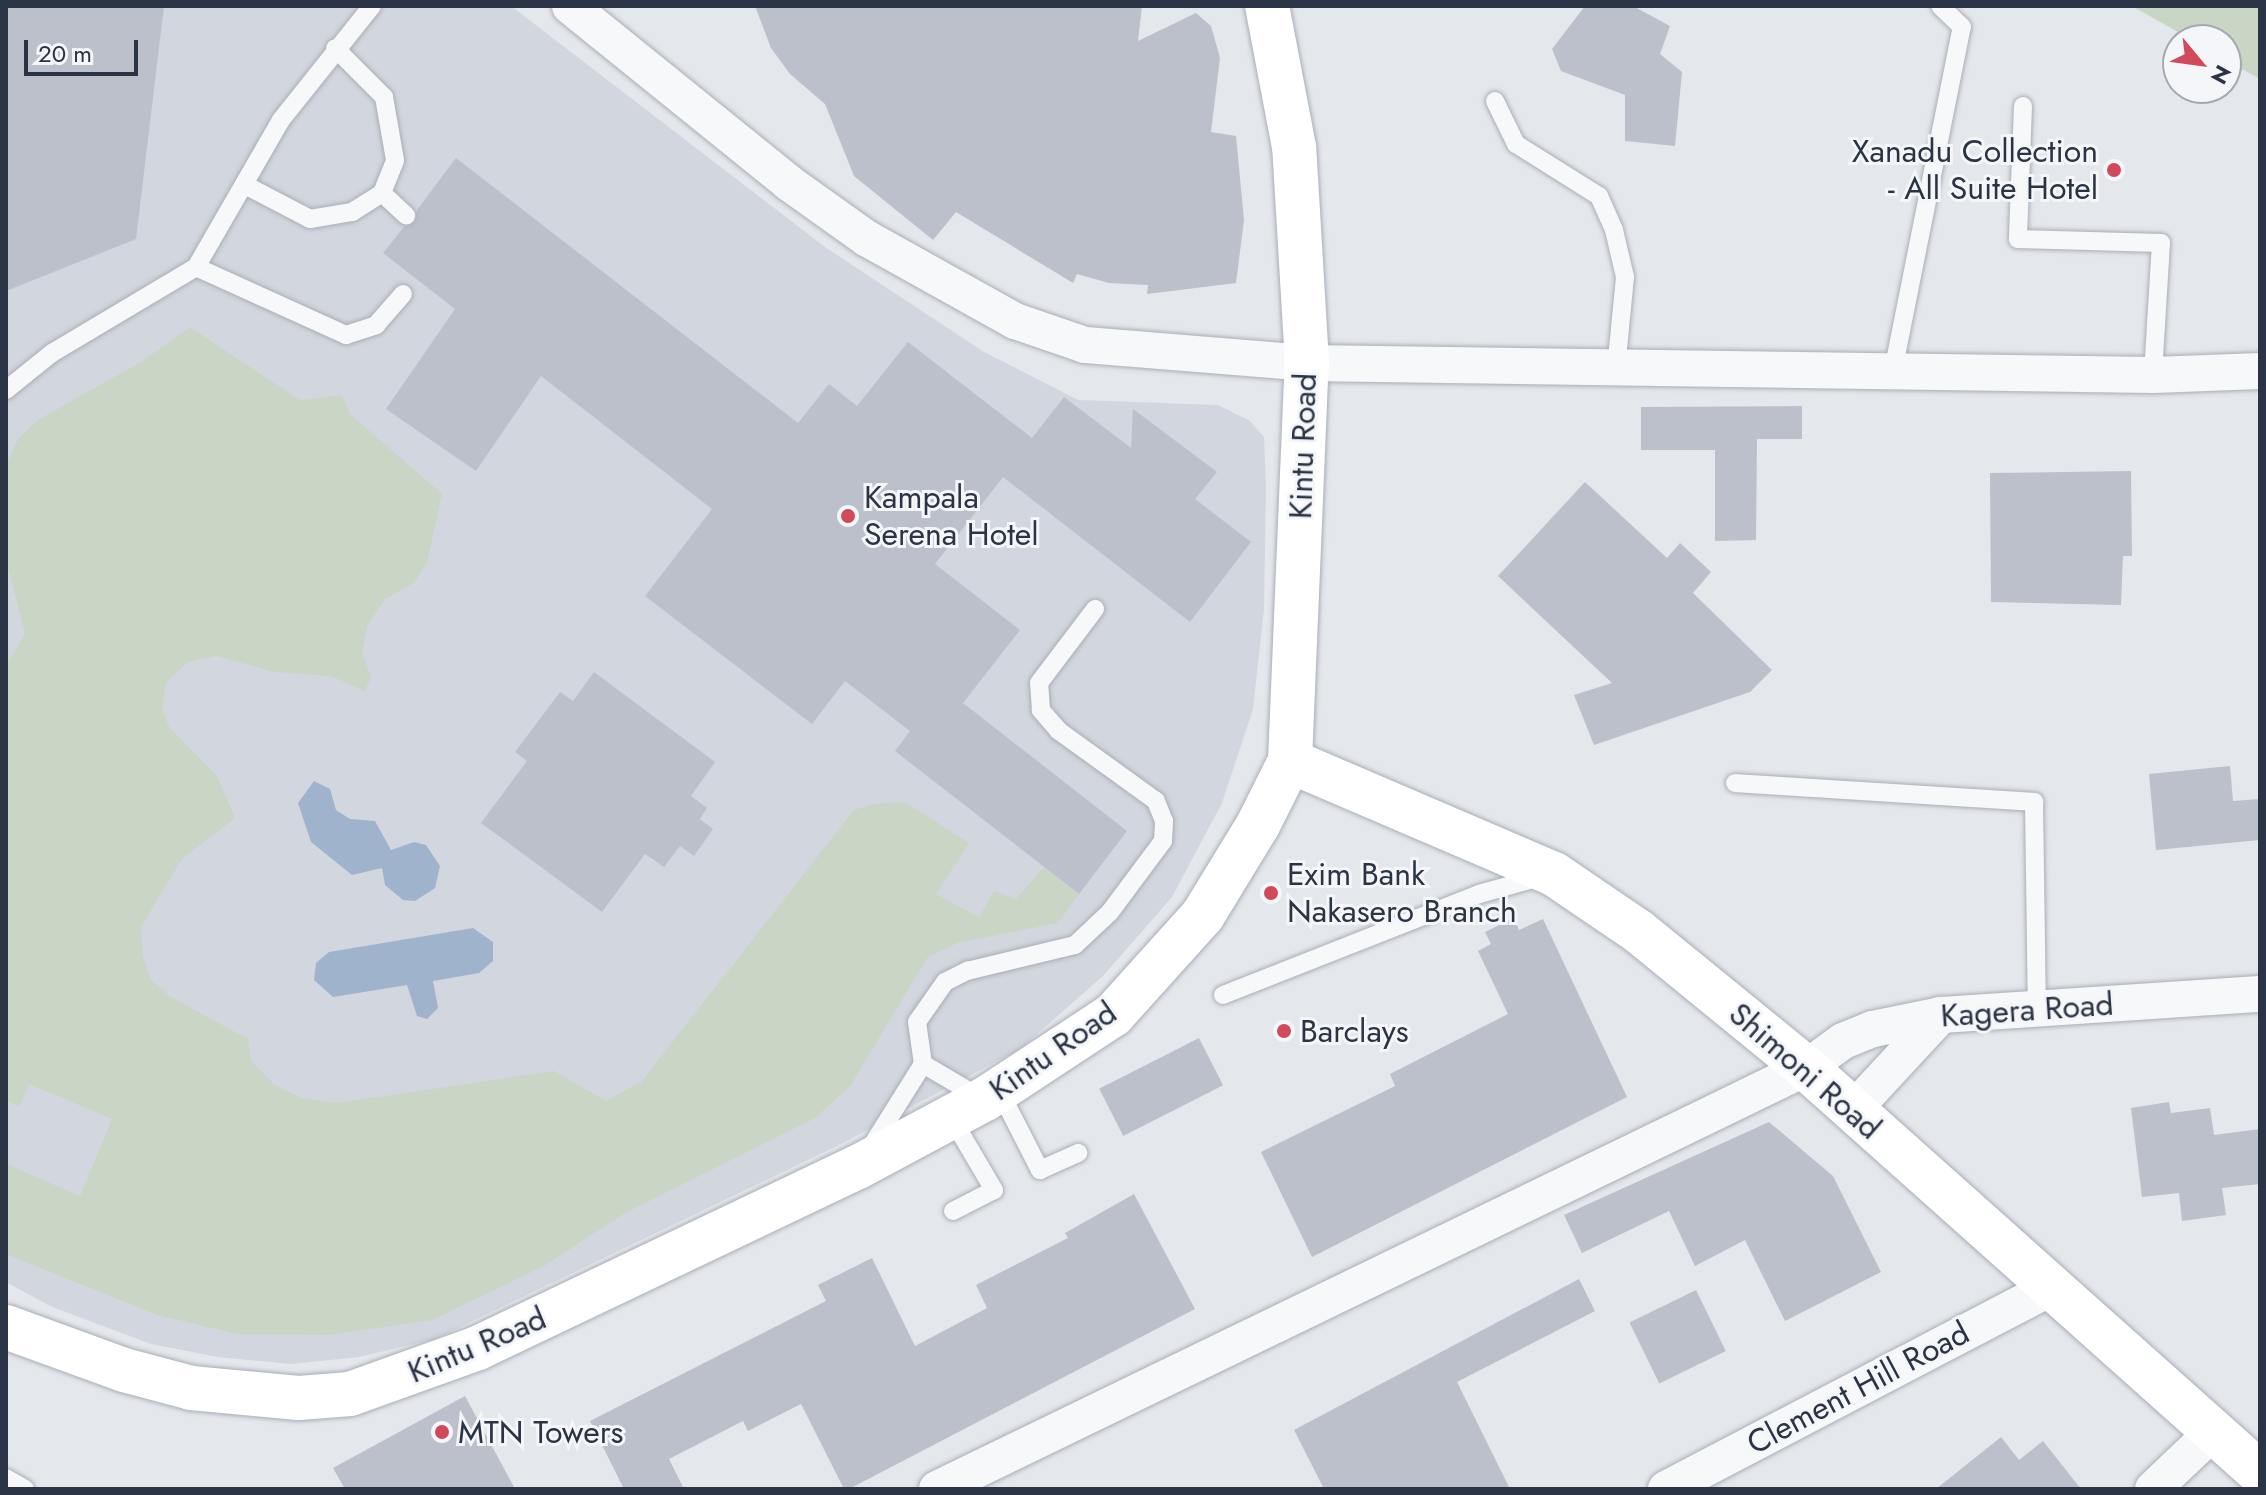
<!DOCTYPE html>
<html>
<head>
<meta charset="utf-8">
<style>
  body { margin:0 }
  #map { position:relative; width:2266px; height:1495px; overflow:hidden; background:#e4e7ec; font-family:Jost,sans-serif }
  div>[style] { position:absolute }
  .built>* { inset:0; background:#d2d6de }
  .green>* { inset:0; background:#c9d6c5 }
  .water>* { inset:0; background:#9fb4cc }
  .building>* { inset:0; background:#bbc0ca; transform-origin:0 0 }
  .roads { filter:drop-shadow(0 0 2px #a9aeb7) drop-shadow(0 0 2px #a9aeb7) }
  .lane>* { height:18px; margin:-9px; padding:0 9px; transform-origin:9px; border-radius:9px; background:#f7f8fa }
  .street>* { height:36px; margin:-18px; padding:0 18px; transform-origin:18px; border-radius:18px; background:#f7f8fa }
  .secondary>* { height:44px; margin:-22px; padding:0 22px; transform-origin:22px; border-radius:22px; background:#fff }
  .dots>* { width:22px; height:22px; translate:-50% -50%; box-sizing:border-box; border:4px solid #f4f6f9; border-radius:50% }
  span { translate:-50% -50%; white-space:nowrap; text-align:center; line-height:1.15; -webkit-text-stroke:6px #f4f6f9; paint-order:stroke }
  .poi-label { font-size:32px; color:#2b3445 }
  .right { translate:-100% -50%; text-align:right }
  .left { translate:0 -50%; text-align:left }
  .street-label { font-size:32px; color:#2b3445 }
  .frame { position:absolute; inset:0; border:8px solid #2b3445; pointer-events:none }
  .north { position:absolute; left:2162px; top:24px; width:80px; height:80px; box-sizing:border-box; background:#f4f6f9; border:2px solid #a4a8b1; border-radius:50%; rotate:119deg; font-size:22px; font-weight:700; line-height:32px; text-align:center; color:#2b3445 }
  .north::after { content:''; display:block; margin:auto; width:28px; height:36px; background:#d1495b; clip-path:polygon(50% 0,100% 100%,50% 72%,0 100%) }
  .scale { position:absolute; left:24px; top:40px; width:114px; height:36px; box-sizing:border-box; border:4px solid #2b3445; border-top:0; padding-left:10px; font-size:24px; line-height:28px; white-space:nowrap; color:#2b3445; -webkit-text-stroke:6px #f4f6f9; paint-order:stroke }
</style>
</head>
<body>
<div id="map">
  <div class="built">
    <div style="clip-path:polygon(6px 6px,511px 6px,825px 247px,984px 352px,1078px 400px,1218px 405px,1250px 421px,1264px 437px,1266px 487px,1264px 609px,1253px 709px,1222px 803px,1172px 897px,1103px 976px,1020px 1049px,841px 1144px,435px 1339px,359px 1357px,291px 1364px,218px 1357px,151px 1344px,50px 1306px,6px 1282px)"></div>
  </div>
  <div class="green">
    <div style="clip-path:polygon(2132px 6px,2260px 6px,2260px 79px,2226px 60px,2226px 40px,2192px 40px)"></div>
    <div style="clip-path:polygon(190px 327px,300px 400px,342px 395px,350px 414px,442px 494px,427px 563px,414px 583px,385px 599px,368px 624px,362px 652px,371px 677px,365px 691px,331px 676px,275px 672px,216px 656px,188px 662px,166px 682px,162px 708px,169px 727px,217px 776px,235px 818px,182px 859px,141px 927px,143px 956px,151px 980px,171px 997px,248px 1039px,251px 1061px,275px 1085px,301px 1098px,337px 1103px,554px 1071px,606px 1101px,641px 1082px,854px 810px,873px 804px,905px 802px,969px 843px,936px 894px,979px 917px,994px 891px,1016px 899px,1044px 867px,1079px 894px,1058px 923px,957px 943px,928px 957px,850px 1086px,815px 1118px,625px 1213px,544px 1266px,432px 1320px,327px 1335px,238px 1334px,157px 1315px,6px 1254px,6px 1164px,80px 1196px,112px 1119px,29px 1084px,19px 1107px,6px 1100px,6px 667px,25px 634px,6px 560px,6px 464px,18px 439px,38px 420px,141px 362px)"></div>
  </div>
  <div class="water">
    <div style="clip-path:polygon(314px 781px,330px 789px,336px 810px,350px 819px,375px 821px,391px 850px,414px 842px,426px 845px,440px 866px,435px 888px,415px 901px,403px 900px,385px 885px,382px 868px,352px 875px,311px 842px,298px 803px)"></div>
    <div style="clip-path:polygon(473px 928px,493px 942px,493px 961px,479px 973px,433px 981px,438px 1008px,427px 1019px,417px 1016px,407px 985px,333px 997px,314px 980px,316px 963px,329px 952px)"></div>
  </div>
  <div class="building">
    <div style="clip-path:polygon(6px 6px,164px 6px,136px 239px,6px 291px)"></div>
    <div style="clip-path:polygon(755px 6px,1142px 6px,1138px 41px,1196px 13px,1211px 26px,1220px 58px,1211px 132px,1236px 136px,1244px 220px,1236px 283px,1147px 294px,1148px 285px,1109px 283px,1077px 274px,1073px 283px,956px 212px,933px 240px,854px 176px,825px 104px,790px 74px,771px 48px)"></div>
    <div style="clip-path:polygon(1585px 6px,1633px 6px,1670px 26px,1660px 54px,1682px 72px,1675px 146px,1625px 141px,1625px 95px,1561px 71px,1552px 49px)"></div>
    <div style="clip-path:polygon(456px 158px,798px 423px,829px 384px,857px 406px,908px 342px,1032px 438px,1064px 397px,1131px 448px,1133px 409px,1217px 472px,1195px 499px,1251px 542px,1190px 622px,1003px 477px,935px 564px,1020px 630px,963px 703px,1127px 831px,1079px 894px,895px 751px,910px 731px,845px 681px,812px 724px,645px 596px,712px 509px,541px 376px,476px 471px,386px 409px,455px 309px,383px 253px,404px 227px,415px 222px,417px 210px)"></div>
    <div style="clip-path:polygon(1802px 406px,1802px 439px,1757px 439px,1756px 540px,1715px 541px,1715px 450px,1641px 450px,1641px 407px)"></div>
    <div style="clip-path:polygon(2131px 471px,2132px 556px,2123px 556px,2121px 605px,1991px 602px,1990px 473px)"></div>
    <div style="clip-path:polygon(1585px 482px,1667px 558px,1680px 543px,1711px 572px,1693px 593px,1772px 670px,1750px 692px,1594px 745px,1574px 695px,1612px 683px,1498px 576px)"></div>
    <div style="clip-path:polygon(594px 672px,715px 762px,691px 796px,707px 808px,700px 819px,713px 829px,694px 856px,680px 846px,664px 867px,645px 854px,602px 912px,481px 823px,527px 761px,515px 752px,560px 692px,573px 701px)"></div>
    <div style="clip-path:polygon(2230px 766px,2233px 801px,2260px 799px,2260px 840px,2156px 850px,2149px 774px)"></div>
    <div style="clip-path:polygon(1514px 918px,1519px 930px,1543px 919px,1627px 1097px,1312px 1257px,1261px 1152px,1395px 1086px,1390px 1074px,1508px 1014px,1478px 951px,1491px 944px,1485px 932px)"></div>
    <div style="left:1199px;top:1038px;width:53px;height:112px;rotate:63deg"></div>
    <div style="clip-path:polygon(2169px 1102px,2171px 1113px,2210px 1108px,2214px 1135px,2260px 1129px,2260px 1184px,2222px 1188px,2226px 1215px,2182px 1221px,2179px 1193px,2142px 1197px,2131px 1108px)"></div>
    <div style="clip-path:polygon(1769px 1122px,1833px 1176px,1881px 1272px,1785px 1321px,1745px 1240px,1695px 1266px,1669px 1211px,1582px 1253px,1564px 1215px)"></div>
    <div style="clip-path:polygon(1134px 1194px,1195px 1309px,849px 1489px,844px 1489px,801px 1404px,748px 1431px,743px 1421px,669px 1459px,684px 1489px,624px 1489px,590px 1421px,826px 1301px,818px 1285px,872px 1258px,915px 1346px,987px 1308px,976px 1285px,1068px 1238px,1065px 1233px)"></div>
    <div style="clip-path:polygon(1579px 1279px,1595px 1311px,1457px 1382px,1510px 1489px,1324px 1489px,1294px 1430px)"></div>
    <div style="left:1696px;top:1290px;width:68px;height:74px;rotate:64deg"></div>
    <div style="clip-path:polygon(465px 1396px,515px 1489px,345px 1489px,333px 1468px)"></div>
    <div style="clip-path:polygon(2001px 1437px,2019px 1460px,2043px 1441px,2081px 1489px,1936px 1489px)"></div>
  </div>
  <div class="roads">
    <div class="lane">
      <div style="left:372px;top:6px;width:146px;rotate:128.6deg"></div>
      <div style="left:281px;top:120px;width:170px;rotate:120deg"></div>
      <div style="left:196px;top:267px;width:165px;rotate:24.4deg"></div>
      <div style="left:346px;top:335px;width:32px;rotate:-18deg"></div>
      <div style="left:376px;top:325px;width:41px;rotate:-48.9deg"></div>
      <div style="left:1495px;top:101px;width:48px;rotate:64deg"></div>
      <div style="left:1516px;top:144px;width:98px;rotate:32.1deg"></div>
      <div style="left:1599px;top:196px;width:37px;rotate:66deg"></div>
      <div style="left:1614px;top:230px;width:48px;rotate:76.8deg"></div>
      <div style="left:1625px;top:277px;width:91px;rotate:95.6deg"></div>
      <div style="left:2023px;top:106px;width:133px;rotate:92.2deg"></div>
      <div style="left:2018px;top:239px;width:143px;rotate:1.6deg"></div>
      <div style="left:2161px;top:243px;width:132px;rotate:93.5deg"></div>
      <div style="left:245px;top:185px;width:73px;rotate:27.6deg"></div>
      <div style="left:310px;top:219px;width:43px;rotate:-9.5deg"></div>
      <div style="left:352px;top:212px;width:36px;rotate:-32deg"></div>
      <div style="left:382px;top:193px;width:35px;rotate:-68deg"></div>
      <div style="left:395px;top:160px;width:64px;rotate:-99.9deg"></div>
      <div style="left:384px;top:97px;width:69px;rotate:-135deg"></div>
      <div style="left:382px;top:193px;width:33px;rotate:43deg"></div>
      <div style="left:1893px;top:371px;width:351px;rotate:-78.7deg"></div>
      <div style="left:1962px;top:27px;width:30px;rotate:-136deg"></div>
      <div style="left:6px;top:390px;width:59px;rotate:-38.8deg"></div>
      <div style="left:52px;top:353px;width:168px;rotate:-30.8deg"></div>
      <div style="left:1735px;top:783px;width:300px;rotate:3.6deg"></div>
      <div style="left:2034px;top:802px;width:206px;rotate:89.2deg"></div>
      <div style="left:1223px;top:995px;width:275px;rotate:-21.5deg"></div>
      <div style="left:1479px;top:894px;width:63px;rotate:-15.6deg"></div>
      <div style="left:923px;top:1064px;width:42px;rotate:-98.1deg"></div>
      <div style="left:917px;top:1022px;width:49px;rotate:-55deg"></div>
      <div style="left:945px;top:982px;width:25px;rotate:-27deg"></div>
      <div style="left:967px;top:971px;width:111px;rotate:-13.5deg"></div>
      <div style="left:1075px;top:945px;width:48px;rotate:-43.3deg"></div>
      <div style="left:1110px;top:912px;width:89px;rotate:-53.3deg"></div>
      <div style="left:1163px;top:841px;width:20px;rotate:-87deg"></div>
      <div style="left:1164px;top:821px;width:22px;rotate:-112deg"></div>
      <div style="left:1156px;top:801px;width:120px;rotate:-144.2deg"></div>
      <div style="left:1059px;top:731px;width:28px;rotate:-131deg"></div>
      <div style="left:1041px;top:710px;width:27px;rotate:-94deg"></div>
      <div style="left:1039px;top:683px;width:93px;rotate:-52.9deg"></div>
      <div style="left:999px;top:1090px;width:90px;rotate:62.9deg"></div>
      <div style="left:1040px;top:1170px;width:42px;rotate:-24.1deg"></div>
      <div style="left:951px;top:1117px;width:85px;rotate:59.5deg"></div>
      <div style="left:994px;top:1190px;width:46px;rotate:152.9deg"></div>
      <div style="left:869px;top:1150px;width:102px;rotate:-57.9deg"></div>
      <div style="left:923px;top:1064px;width:65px;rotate:30.5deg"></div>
      <div style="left:6px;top:1478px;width:22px;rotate:30deg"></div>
    </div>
    <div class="street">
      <div style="left:570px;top:6px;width:282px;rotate:38.9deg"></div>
      <div style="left:789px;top:183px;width:95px;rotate:35.5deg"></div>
      <div style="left:866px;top:238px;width:171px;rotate:29.1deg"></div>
      <div style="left:1015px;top:321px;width:74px;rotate:18.9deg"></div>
      <div style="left:1085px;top:345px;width:223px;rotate:4.6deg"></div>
      <div style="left:1307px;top:363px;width:846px;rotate:0.81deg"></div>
      <div style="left:2153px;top:375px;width:107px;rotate:-2.1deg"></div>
      <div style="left:1852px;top:1111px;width:131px;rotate:-47.2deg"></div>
      <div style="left:937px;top:1489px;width:966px;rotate:-25.85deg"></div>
      <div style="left:1806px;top:1068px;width:46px;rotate:-36.1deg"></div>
      <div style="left:1843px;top:1041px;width:32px;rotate:-22deg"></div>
      <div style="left:1873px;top:1029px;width:69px;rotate:-11.6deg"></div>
      <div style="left:1941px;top:1015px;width:320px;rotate:-3.8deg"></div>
      <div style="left:1666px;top:1489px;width:434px;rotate:-27.6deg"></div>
      <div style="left:2153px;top:1489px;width:80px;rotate:-43.5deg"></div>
    </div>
    <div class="secondary">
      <div style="left:1290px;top:761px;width:287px;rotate:23.2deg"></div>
      <div style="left:1554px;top:874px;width:102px;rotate:34.2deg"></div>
      <div style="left:1638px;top:931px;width:217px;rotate:39.2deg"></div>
      <div style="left:1806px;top:1068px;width:608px;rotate:41.74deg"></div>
      <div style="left:6px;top:1327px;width:126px;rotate:20deg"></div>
      <div style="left:124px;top:1370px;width:69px;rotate:15deg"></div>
      <div style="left:191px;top:1388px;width:108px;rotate:5.3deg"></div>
      <div style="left:299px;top:1398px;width:51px;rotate:-4.5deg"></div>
      <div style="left:350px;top:1394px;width:136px;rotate:-19.8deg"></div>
      <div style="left:478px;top:1348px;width:421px;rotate:-25.5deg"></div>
      <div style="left:858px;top:1167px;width:144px;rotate:-28.2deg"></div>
      <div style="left:985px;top:1099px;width:153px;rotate:-33.3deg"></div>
      <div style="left:1113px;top:1015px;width:135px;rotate:-48deg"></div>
      <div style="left:1203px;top:915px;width:105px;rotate:-58.6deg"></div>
      <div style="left:1258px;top:825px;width:72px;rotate:-63.4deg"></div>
      <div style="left:1290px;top:761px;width:398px;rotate:-87.6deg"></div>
      <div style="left:1307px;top:363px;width:216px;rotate:-93.4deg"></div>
      <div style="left:1294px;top:147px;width:144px;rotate:-100.8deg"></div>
    </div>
  </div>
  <div class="dots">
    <div style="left:2114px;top:170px;background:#d1495b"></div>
    <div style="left:848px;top:516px;background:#d1495b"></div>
    <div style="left:1271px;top:893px;background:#d1495b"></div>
    <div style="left:1284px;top:1031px;background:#d1495b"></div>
    <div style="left:442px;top:1432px;background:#d1495b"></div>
  </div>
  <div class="poi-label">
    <span class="right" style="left:2098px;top:170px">Xanadu Collection<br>- All Suite Hotel</span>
    <span class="left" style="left:864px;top:516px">Kampala<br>Serena Hotel</span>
    <span class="left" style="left:1287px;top:893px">Exim Bank<br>Nakasero Branch</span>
    <span class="left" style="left:1300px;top:1031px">Barclays</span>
    <span class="left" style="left:458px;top:1432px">MTN Towers</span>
  </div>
  <div class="street-label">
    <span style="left:1303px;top:446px;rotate:-88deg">Kintu Road</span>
    <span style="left:2027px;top:1010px;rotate:-4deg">Kagera Road</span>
    <span style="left:1053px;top:1051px;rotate:-35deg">Kintu Road</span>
    <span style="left:1805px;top:1071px;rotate:41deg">Shimoni Road</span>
    <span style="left:477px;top:1345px;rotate:-23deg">Kintu Road</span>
    <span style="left:1858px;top:1388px;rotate:-28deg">Clement Hill Road</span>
  </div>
  <div class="frame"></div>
  <div class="north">N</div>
  <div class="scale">20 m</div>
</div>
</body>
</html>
